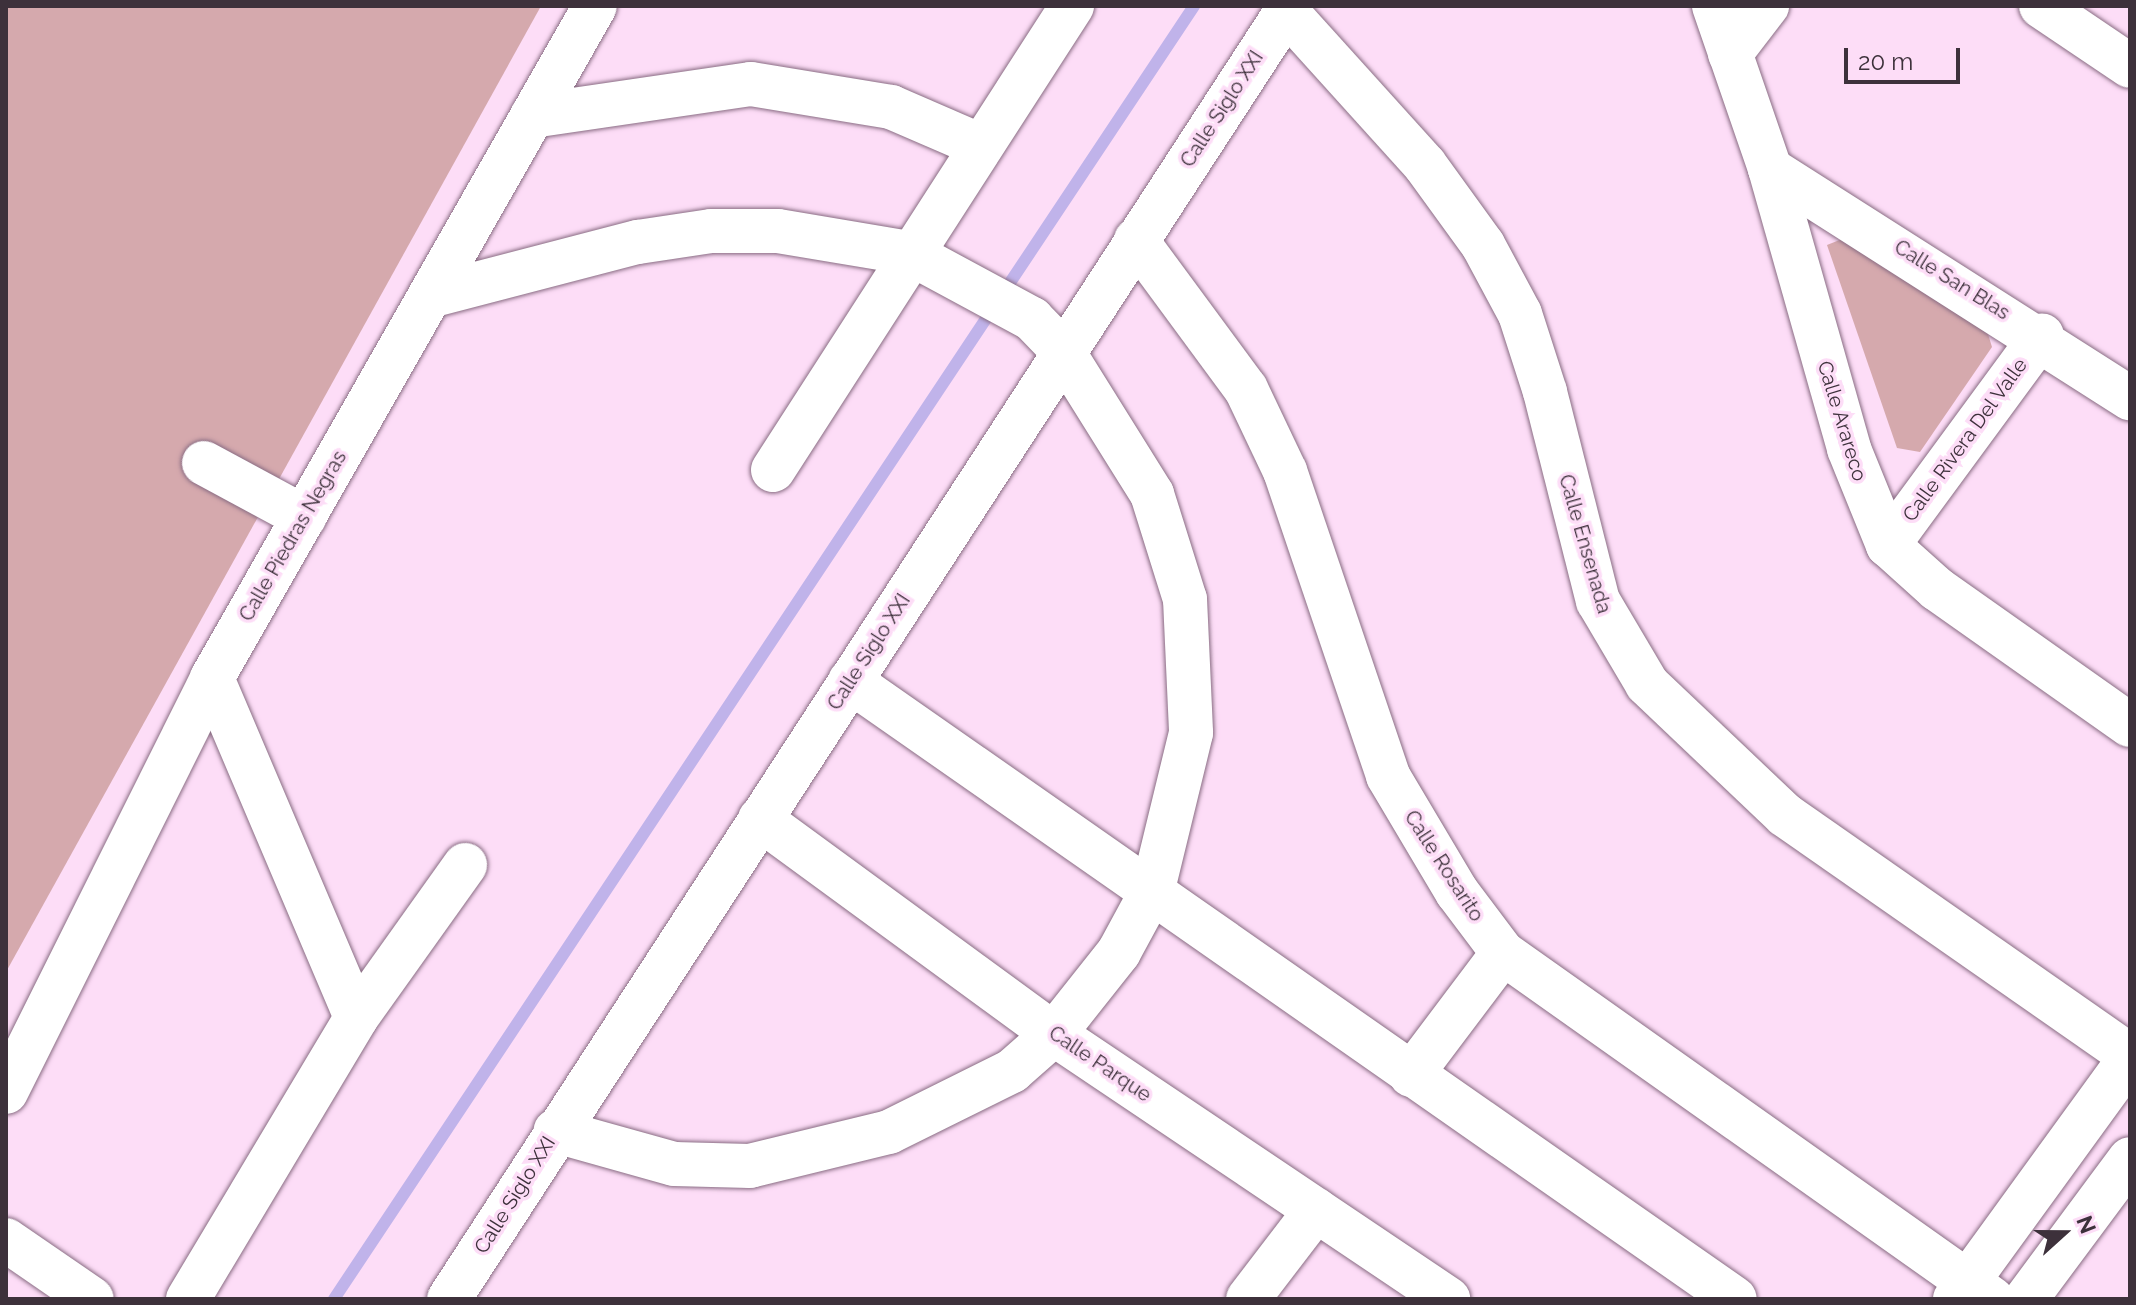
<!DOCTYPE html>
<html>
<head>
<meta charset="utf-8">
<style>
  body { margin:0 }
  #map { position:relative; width:2136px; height:1305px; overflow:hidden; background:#fdddf7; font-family:Raleway,sans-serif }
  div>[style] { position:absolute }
  .green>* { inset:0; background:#d5a9ad }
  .stream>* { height:12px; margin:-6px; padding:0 6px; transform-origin:6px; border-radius:6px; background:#c0b3ea }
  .roads { filter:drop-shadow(0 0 2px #896c83) drop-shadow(0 0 2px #896c83) }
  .minor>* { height:44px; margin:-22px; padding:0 22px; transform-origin:22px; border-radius:22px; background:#fff }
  span { translate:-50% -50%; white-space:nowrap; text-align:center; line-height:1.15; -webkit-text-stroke:7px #fdddf7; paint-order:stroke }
  .street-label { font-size:20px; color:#3d313b }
  .frame { position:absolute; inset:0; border:8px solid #3d313b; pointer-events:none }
  .north { position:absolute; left:2024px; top:1193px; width:80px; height:80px; -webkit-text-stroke:6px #fdddf7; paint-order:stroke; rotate:69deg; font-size:22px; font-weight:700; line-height:32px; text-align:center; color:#3d313b }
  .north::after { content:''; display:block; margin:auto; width:28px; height:36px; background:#3d313b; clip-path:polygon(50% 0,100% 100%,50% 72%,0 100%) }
  .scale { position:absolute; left:1844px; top:48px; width:116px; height:36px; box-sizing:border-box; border:4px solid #3d313b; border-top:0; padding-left:10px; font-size:24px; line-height:28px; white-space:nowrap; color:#3d313b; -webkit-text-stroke:6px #fdddf7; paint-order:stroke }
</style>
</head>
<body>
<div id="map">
  <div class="green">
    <div style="clip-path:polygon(6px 6px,541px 6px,6px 972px)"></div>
    <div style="clip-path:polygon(1847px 237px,1984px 321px,1992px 347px,1920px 452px,1897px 448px,1827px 245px)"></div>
  </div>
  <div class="stream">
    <div style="left:334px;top:1299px;width:1553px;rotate:-56.37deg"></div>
  </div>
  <div class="roads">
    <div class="minor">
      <div style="left:1714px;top:6px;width:172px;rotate:71deg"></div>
      <div style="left:1770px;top:169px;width:291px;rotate:74.2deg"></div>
      <div style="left:1849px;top:449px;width:104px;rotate:67.9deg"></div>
      <div style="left:1888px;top:545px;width:66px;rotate:41.9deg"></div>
      <div style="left:1937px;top:589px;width:236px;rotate:35.2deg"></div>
      <div style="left:2041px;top:6px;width:107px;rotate:34deg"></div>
      <div style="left:1286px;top:11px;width:207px;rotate:47.9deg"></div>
      <div style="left:1425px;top:165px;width:99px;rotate:54.1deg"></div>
      <div style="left:1483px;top:245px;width:78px;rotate:61.8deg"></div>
      <div style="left:1520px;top:314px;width:82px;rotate:72.2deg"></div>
      <div style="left:1545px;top:392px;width:216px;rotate:75.8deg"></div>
      <div style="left:1598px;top:601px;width:96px;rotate:59.4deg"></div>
      <div style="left:1647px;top:684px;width:190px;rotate:43.5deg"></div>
      <div style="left:1785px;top:815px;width:421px;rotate:34.9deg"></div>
      <div style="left:1730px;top:54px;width:61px;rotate:-52.4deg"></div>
      <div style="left:532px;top:116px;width:221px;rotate:-8.3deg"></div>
      <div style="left:751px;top:84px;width:142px;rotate:9.3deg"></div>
      <div style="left:891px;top:107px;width:98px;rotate:23.4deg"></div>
      <div style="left:1770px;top:169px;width:427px;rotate:32.5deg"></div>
      <div style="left:1136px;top:240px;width:185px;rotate:53.6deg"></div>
      <div style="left:1246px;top:389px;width:91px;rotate:64.6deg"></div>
      <div style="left:1285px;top:471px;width:322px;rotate:71.3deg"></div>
      <div style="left:1388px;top:776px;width:135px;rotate:59.3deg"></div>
      <div style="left:1457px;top:892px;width:76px;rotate:53deg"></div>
      <div style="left:1503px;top:953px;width:599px;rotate:35.28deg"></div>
      <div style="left:430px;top:296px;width:215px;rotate:-14.6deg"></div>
      <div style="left:638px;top:242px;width:74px;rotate:-8.6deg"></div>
      <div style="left:711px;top:231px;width:67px"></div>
      <div style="left:778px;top:231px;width:134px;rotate:9.5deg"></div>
      <div style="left:910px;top:253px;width:139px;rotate:28.4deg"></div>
      <div style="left:1032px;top:319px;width:43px;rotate:45.9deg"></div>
      <div style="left:1062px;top:350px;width:170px;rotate:58deg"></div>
      <div style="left:1152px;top:494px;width:110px;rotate:72.6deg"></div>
      <div style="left:1185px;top:599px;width:134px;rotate:87.4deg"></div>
      <div style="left:1191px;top:733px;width:161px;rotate:103.7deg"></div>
      <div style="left:1153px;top:889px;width:72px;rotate:118.4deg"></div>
      <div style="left:1119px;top:952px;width:105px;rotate:128.4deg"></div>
      <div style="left:1054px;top:1034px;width:56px;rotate:138.6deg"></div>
      <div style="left:1012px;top:1071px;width:137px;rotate:153.6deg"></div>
      <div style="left:889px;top:1132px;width:143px;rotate:166.3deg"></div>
      <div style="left:750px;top:1166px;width:76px;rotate:-178.5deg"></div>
      <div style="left:674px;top:1164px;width:123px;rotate:-164.4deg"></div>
      <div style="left:204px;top:463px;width:114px;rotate:28.4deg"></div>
      <div style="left:773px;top:470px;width:552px;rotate:-57.2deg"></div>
      <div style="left:1888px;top:545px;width:260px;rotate:-53.7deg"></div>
      <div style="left:212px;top:678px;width:369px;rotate:67deg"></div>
      <div style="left:850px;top:681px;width:1079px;rotate:34.93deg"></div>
      <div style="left:760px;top:819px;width:364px;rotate:36.2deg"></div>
      <div style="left:1054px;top:1034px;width:475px;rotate:33.9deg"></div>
      <div style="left:1411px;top:1075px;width:153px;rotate:-53deg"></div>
      <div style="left:6px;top:1092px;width:462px;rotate:-63.5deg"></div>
      <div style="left:212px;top:678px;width:773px;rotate:-60.32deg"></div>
      <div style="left:6px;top:1240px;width:104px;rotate:34.5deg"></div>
      <div style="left:188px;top:1299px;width:327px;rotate:-59.1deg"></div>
      <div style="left:356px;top:1018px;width:188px;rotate:-54.5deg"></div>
      <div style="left:449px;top:1299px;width:1542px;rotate:-56.96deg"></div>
      <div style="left:1248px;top:1299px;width:112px;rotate:-52.6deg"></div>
      <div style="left:1955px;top:1299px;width:298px;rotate:-54deg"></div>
      <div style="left:2026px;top:1299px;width:174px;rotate:-53.4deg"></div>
    </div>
  </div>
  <div class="street-label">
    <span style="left:1222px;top:109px;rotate:-57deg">Calle Siglo XXI</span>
    <span style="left:1952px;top:280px;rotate:32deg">Calle San Blas</span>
    <span style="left:1842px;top:421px;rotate:73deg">Calle Arareco</span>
    <span style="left:1965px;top:440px;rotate:-54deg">Calle Rivera Del Valle</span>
    <span style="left:293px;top:536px;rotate:-60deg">Calle Piedras Negras</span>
    <span style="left:1585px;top:544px;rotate:74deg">Calle Ensenada</span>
    <span style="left:869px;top:652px;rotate:-57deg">Calle Siglo XXI</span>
    <span style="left:1444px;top:866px;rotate:57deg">Calle Rosarito</span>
    <span style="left:1100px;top:1064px;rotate:34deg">Calle Parque</span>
    <span style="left:515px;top:1195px;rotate:-58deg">Calle Siglo XXI</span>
  </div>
  <div class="frame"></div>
  <div class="north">N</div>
  <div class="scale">20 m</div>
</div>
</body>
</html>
